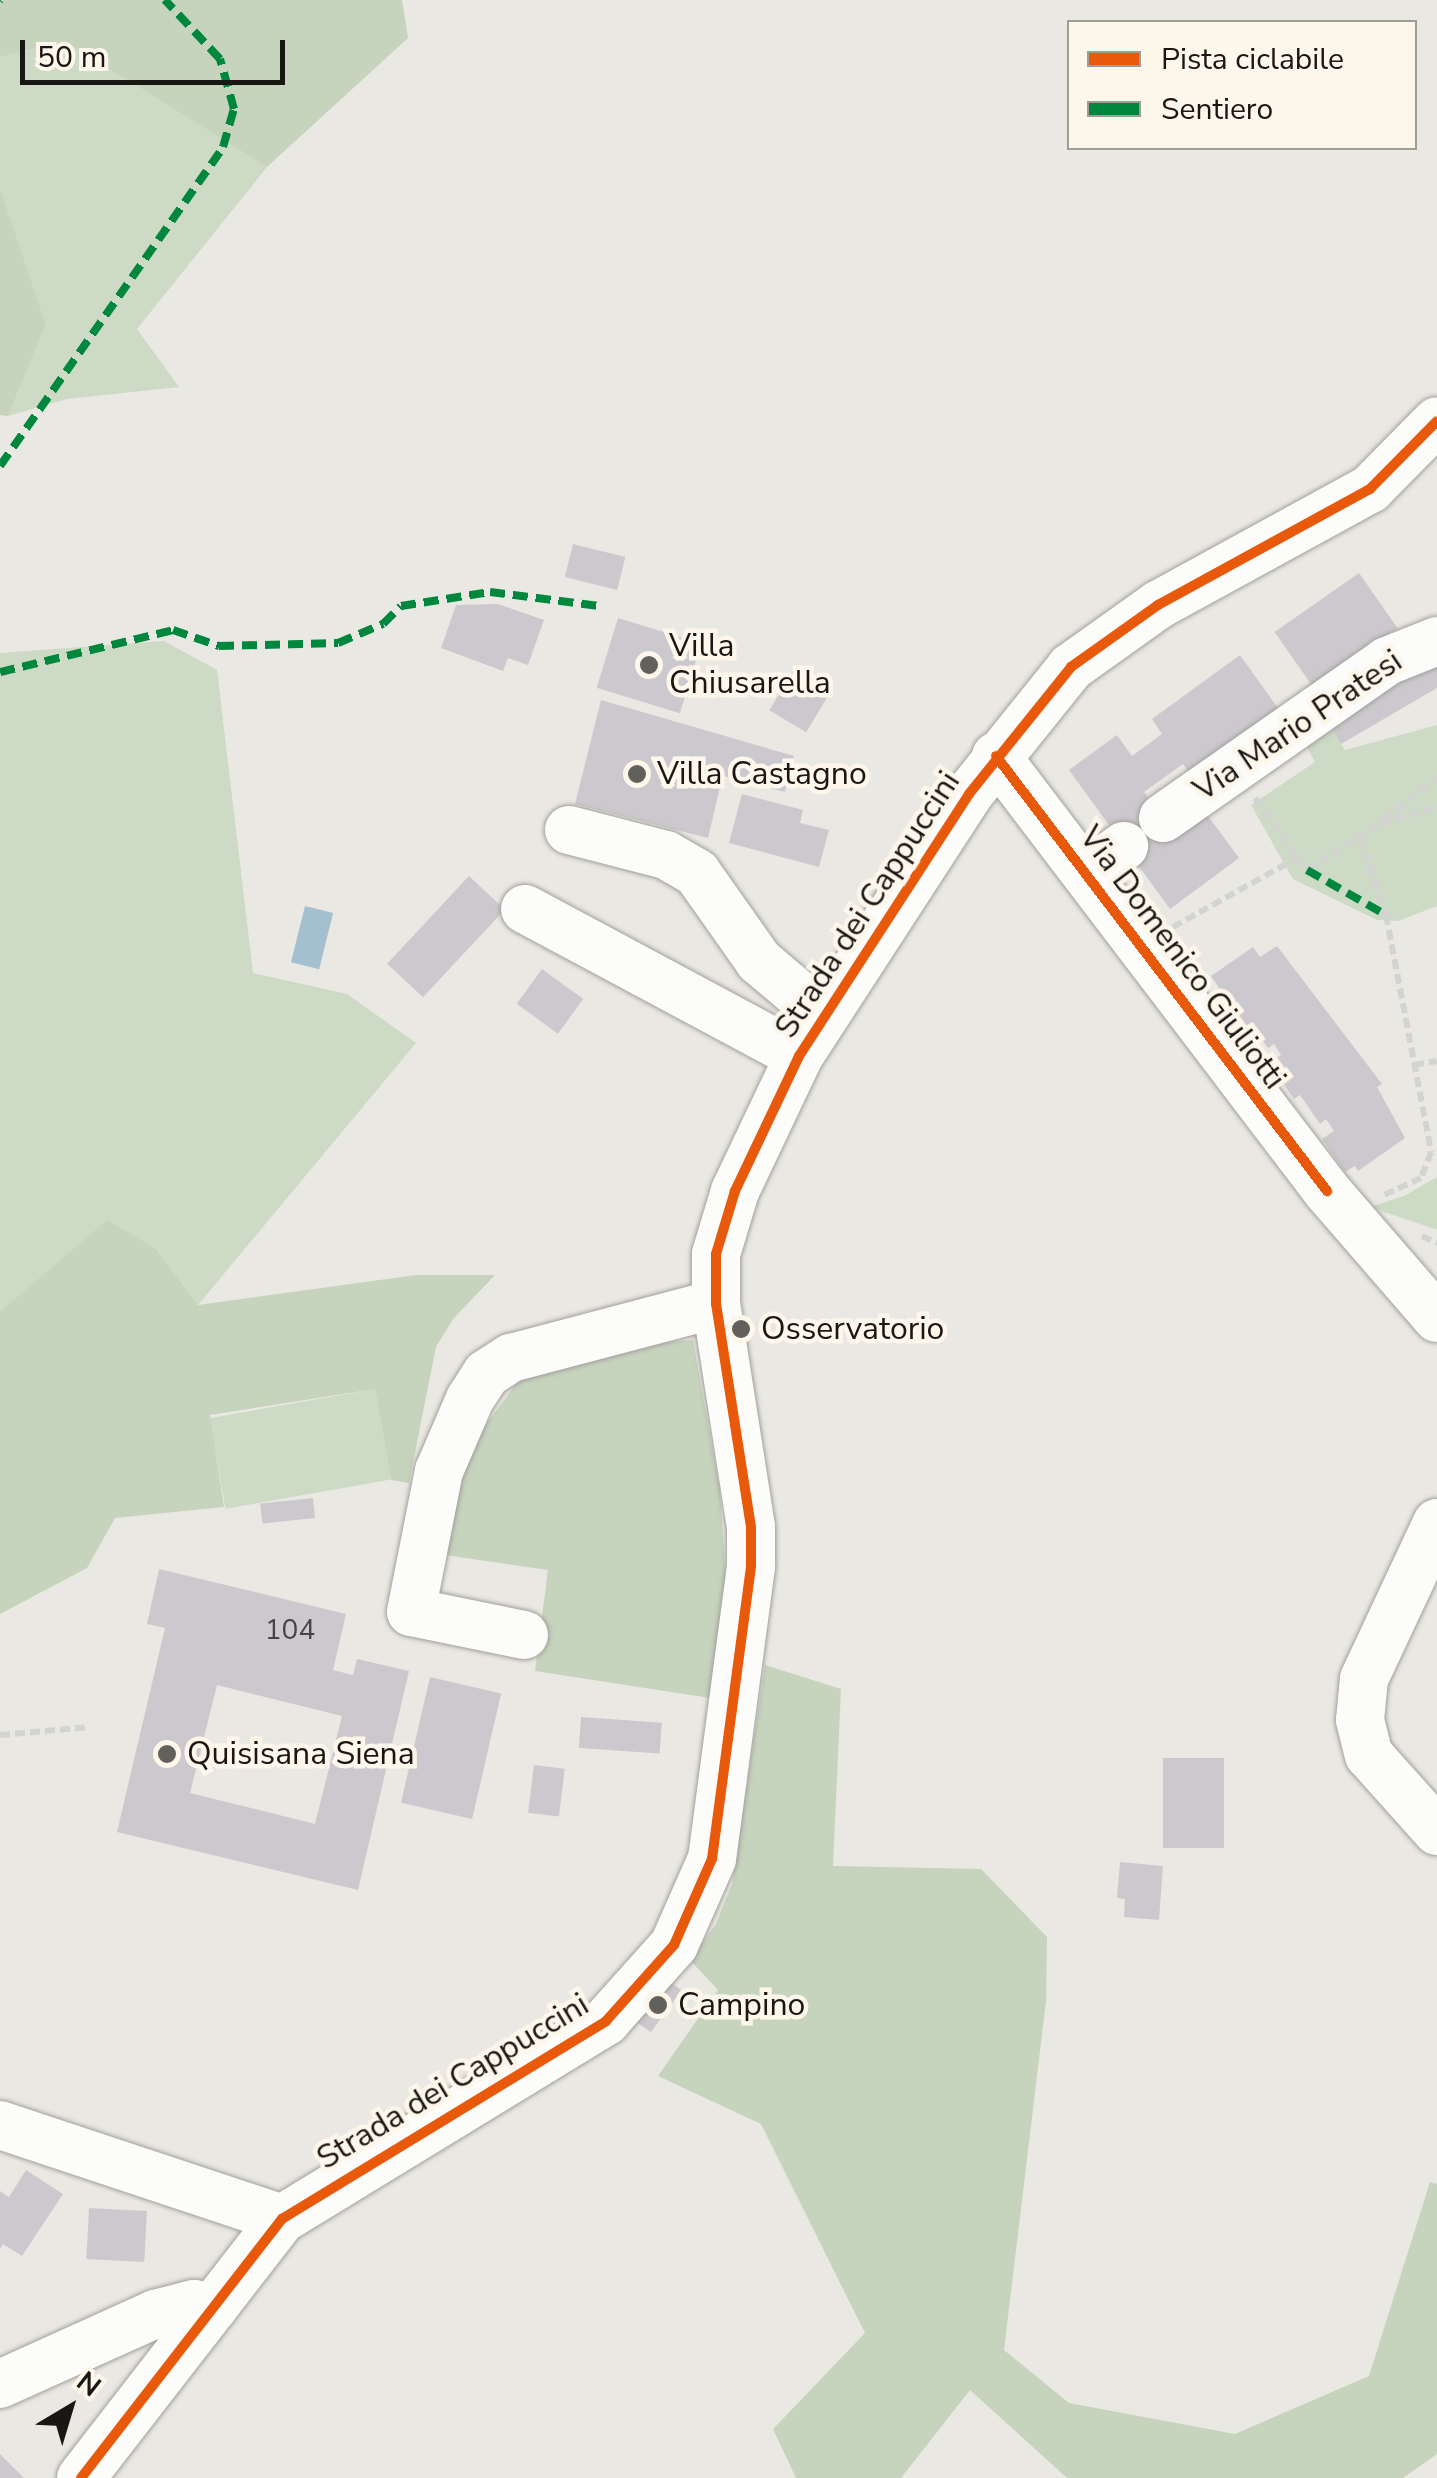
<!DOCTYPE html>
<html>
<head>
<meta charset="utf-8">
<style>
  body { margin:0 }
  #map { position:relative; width:1437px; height:2478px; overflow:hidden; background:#eae8e2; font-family:"Nunito Sans",sans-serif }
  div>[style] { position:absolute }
  .green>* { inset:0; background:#cddac5; transform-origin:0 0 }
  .forest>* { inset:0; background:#c6d3bd }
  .water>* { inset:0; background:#a4bfcf; transform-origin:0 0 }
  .building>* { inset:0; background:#ccc9ce; transform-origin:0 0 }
  .path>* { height:6px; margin-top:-3px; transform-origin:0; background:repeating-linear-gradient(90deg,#d3d3d1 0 10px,transparent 0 15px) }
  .roads { filter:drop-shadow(0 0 2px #a2a09c) drop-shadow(0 0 2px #a2a09c) }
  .minor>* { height:48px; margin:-24px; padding:0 24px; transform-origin:24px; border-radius:24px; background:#fcfcfb }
  .quiet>* { height:8px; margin-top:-4px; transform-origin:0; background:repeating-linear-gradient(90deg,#00873e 0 15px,transparent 0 23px) }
  .cycleway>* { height:10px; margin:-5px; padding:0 5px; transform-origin:5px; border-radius:5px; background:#e8590c }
  .dots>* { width:28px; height:28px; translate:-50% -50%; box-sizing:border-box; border:5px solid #fcf6eb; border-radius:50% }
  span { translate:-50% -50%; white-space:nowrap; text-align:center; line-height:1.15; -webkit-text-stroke:9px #fcf6eb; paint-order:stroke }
  .number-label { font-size:28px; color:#464442 }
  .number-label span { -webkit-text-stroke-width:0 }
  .poi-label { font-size:32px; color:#191713 }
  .left { translate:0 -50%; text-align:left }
  .street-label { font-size:32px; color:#191713 }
  .legend { position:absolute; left:1067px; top:20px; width:350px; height:130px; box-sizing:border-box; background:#fcf6eb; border:2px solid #a19d95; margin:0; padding:12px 18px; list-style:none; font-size:30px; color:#191713 }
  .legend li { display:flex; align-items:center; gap:20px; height:50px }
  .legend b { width:50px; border:2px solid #a19d95 }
  .north { position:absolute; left:20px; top:2358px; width:100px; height:100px; -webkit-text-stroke:8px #fcf6eb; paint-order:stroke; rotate:38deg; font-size:28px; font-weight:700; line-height:40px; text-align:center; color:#191713 }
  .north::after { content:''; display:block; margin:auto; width:35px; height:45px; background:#191713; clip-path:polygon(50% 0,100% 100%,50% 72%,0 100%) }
  .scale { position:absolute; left:20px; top:40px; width:265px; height:45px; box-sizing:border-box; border:5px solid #191713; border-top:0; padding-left:12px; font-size:30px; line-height:35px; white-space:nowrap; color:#191713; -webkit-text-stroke:8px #fcf6eb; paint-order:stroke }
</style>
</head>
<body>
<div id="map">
  <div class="green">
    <div style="clip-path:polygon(64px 41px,267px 167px,137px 329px,179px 387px,67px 399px,8px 416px,46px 324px,0 188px,0 57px)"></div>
    <div style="clip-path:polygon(164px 641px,217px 670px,253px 973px,347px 994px,416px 1043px,198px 1305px,156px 1249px,0 1312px,0 653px)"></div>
    <div style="clip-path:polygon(1327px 720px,1345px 750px,1437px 725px,1437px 906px,1398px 921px,1377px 920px,1293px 879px,1251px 805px,1315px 762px,1301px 736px)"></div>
    <div style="clip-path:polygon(1437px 1177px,1437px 1230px,1370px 1207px,1404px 1196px)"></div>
    <div style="left:375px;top:1389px;width:92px;height:168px;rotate:80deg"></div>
  </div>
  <div class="forest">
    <div style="clip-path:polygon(0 0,402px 0,408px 38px,267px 167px,64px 41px,0 57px)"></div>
    <div style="clip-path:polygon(0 188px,46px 324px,8px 416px,0 415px)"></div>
    <div style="clip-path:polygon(107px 1220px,156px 1249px,198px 1305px,416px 1275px,495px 1275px,453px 1319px,436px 1347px,409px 1483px,391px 1480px,375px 1389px,210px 1415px,224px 1507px,115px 1518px,87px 1568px,0 1614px,0 1312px)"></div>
    <div style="clip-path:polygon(693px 1340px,720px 1492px,726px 1580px,710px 1698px,535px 1671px,548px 1570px,438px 1554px,470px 1446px,525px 1372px,593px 1348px)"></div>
    <div style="clip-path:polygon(765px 1665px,841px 1689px,833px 1866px,981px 1869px,1047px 1937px,1046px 2001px,1004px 2350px,1069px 2403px,1235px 2434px,1369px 2376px,1430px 2182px,1437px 2184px,1437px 2454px,1403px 2478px,1067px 2478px,970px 2390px,901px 2478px,796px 2478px,773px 2429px,865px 2333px,761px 2124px,658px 2076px,718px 1990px,690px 1960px,716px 1924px,732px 1884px)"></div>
  </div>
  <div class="water">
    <div style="left:305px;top:906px;width:29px;height:58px;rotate:14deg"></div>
  </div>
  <div class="building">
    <div style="left:573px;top:544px;width:54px;height:34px;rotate:14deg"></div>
    <div style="left:1359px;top:573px;width:67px;height:103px;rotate:55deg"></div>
    <div style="clip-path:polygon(498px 604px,544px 620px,528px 665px,508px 658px,503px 671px,441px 648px,456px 605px)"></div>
    <div style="left:618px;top:618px;width:87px;height:73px;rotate:17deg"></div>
    <div style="clip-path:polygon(1240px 655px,1280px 711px,1191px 776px,1183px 764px,1144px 792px,1167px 823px,1197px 801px,1239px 858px,1170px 909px,1069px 770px,1117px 735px,1132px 756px,1162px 734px,1152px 719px)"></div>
    <div style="clip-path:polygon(1437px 659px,1437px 688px,1341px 744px,1327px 720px)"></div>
    <div style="left:794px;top:669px;width:43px;height:48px;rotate:31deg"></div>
    <div style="clip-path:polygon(601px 700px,794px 756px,785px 792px,693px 768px,690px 779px,720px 787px,708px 838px,575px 804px)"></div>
    <div style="clip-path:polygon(742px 794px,803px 810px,800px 823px,829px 830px,819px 867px,729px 843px)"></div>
    <div style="left:469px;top:876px;width:49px;height:120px;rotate:43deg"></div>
    <div style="clip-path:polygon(1277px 946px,1382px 1084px,1377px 1087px,1405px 1138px,1358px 1171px,1355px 1166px,1345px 1172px,1322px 1139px,1334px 1131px,1326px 1119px,1320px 1124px,1300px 1095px,1294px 1099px,1269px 1063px,1281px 1055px,1274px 1044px,1268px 1048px,1250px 1023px,1245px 1026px,1211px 976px,1253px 947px,1260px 957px)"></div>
    <div style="left:542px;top:969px;width:51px;height:43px;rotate:36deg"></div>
    <div style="left:313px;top:1498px;width:20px;height:53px;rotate:84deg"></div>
    <div style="clip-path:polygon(evenodd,159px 1569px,346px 1614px,333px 1670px,353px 1675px,357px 1659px,409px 1671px,358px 1890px,117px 1832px,165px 1628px,147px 1624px,159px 1569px,217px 1685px,342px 1716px,315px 1824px,190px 1793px,217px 1685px)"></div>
    <div style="left:430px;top:1677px;width:73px;height:129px;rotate:13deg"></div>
    <div style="left:581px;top:1717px;width:81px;height:31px;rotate:4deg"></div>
    <div style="left:1163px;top:1758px;width:61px;height:90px"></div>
    <div style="left:534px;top:1765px;width:31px;height:48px;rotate:7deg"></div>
    <div style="clip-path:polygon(1120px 1862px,1163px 1866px,1159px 1920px,1124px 1917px,1125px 1899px,1117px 1898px)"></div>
    <div style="left:666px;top:1979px;width:19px;height:52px;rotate:36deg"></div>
    <div style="clip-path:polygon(26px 2170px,63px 2194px,22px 2256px,3px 2244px,0 2249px,0 2191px,9px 2197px)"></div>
    <div style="left:89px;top:2208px;width:58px;height:51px;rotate:3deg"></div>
    <div style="clip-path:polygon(0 2454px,24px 2478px,0 2478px)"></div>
  </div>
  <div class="path">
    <div style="left:1255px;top:798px;width:73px;rotate:55deg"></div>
    <div style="left:1384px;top:819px;width:67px;rotate:-37.7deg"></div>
    <div style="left:1359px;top:837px;width:83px;rotate:70.9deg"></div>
    <div style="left:1386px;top:915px;width:241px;rotate:79.2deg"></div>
    <div style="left:1431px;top:1152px;width:28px;rotate:111deg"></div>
    <div style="left:1421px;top:1178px;width:41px;rotate:155.3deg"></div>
    <div style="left:1173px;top:927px;width:142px;rotate:-29.1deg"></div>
    <div style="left:1297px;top:858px;width:16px;rotate:50deg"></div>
    <div style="left:1307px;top:870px;width:87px;rotate:-32.8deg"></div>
    <div style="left:1380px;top:823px;width:59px;rotate:-15.7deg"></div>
    <div style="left:1414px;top:1065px;width:23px;rotate:-10deg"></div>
    <div style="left:1422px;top:1236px;width:17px;rotate:25deg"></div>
    <div style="left:0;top:1735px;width:90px;rotate:-5.1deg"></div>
  </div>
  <div class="roads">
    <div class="minor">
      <div style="left:996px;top:756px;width:547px;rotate:52.73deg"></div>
      <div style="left:1327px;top:1191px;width:168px;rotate:49.1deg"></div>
      <div style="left:1163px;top:818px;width:274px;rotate:-35deg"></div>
      <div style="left:1387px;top:661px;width:54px;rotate:-21.8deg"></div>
      <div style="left:569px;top:830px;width:100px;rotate:14.5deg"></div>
      <div style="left:666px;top:855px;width:36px;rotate:30deg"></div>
      <div style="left:697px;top:873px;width:108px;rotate:54.8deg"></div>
      <div style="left:759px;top:961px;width:84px;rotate:40.2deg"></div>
      <div style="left:1087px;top:873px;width:46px;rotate:-36.1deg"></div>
      <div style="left:525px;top:909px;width:311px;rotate:28.2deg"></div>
      <div style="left:1437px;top:1523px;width:172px;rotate:115.1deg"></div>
      <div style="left:1364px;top:1679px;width:41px;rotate:95.6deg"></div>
      <div style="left:1360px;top:1720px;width:36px;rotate:76deg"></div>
      <div style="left:1369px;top:1755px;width:102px;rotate:48.2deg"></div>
      <div style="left:524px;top:1635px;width:115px;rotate:-168.5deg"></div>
      <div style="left:411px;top:1612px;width:144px;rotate:-78.8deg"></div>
      <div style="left:439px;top:1471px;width:78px;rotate:-66.7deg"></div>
      <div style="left:470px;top:1399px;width:30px;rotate:-57deg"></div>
      <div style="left:486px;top:1374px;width:30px;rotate:-33deg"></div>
      <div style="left:511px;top:1358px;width:212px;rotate:-14.8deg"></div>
      <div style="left:0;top:2125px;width:297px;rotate:18.4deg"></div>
      <div style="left:0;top:2384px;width:170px;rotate:-24.3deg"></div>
      <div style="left:155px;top:2314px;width:40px;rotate:-14.4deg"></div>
      <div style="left:194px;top:2304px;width:20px;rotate:9deg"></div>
      <div style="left:81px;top:2478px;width:328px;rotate:-52.2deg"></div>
      <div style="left:282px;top:2219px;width:380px;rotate:-31.4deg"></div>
      <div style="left:606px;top:2021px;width:102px;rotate:-48.2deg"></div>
      <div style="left:674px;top:1945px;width:94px;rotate:-66.2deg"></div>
      <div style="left:712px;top:1859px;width:296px;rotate:-82.4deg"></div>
      <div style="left:751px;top:1566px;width:39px;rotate:-90deg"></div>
      <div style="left:751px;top:1527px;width:226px;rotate:-98.9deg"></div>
      <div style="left:716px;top:1304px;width:50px;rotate:-90deg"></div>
      <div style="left:716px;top:1254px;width:66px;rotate:-73.2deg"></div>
      <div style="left:735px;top:1191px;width:149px;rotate:-64.6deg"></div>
      <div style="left:799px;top:1056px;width:312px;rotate:-57deg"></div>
      <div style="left:969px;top:794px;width:163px;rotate:-51.2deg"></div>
      <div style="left:1071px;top:667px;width:107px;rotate:-35.5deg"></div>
      <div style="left:1158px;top:605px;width:242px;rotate:-28.7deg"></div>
      <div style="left:1370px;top:489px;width:95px;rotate:-45.4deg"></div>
    </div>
  </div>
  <div class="quiet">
    <div style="left:0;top:1px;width:1px;rotate:-45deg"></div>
    <div style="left:0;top:466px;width:389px;rotate:-55deg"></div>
    <div style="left:223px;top:147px;width:40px;rotate:-74deg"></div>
    <div style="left:234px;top:109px;width:52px;rotate:-105.6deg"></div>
    <div style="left:220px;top:59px;width:81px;rotate:-133deg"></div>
    <div style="left:0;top:672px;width:178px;rotate:-13.6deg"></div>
    <div style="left:173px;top:630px;width:49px;rotate:19.2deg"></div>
    <div style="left:219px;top:646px;width:119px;rotate:-1.4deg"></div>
    <div style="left:338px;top:643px;width:49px;rotate:-22.9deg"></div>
    <div style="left:383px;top:624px;width:25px;rotate:-45deg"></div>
    <div style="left:401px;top:606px;width:90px;rotate:-8.9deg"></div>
    <div style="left:490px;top:592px;width:110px;rotate:7.3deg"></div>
    <div style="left:1307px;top:870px;width:91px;rotate:29.7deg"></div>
  </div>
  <div class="cycleway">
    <div style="left:996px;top:756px;width:547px;rotate:52.73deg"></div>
    <div style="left:81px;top:2478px;width:328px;rotate:-52.2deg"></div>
    <div style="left:282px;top:2219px;width:380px;rotate:-31.4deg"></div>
    <div style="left:606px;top:2021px;width:102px;rotate:-48.2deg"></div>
    <div style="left:674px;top:1945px;width:94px;rotate:-66.2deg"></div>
    <div style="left:712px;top:1859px;width:296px;rotate:-82.4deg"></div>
    <div style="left:751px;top:1566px;width:39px;rotate:-90deg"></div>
    <div style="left:751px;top:1527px;width:226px;rotate:-98.9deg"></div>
    <div style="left:716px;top:1304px;width:50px;rotate:-90deg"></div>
    <div style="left:716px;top:1254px;width:66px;rotate:-73.2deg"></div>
    <div style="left:735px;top:1191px;width:149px;rotate:-64.6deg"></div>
    <div style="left:799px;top:1056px;width:312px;rotate:-57deg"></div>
    <div style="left:969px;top:794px;width:163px;rotate:-51.2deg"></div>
    <div style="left:1071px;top:667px;width:107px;rotate:-35.5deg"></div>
    <div style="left:1158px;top:605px;width:242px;rotate:-28.7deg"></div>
    <div style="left:1370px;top:489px;width:95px;rotate:-45.4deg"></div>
  </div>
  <div class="dots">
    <div style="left:649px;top:665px;background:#62605b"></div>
    <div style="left:637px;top:774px;background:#62605b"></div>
    <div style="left:741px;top:1329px;background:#62605b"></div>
    <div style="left:167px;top:1754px;background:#62605b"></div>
    <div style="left:658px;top:2005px;background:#62605b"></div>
  </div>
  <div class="number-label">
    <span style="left:290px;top:1630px">104</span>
  </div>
  <div class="poi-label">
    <span class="left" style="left:669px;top:665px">Villa<br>Chiusarella</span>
    <span class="left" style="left:657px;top:774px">Villa Castagno</span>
    <span class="left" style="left:761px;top:1329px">Osservatorio</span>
    <span class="left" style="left:187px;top:1754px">Quisisana Siena</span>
    <span class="left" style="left:678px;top:2005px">Campino</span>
  </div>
  <div class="street-label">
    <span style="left:1298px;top:726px;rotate:-34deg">Via Mario Pratesi</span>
    <span style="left:868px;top:905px;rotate:-57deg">Strada dei Cappuccini</span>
    <span style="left:1182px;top:958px;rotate:53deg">Via Domenico Giuliotti</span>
    <span style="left:453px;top:2082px;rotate:-31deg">Strada dei Cappuccini</span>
  </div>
  <ul class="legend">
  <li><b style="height:12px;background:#e8590c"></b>Pista ciclabile</li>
  <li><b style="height:12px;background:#00873e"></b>Sentiero</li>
  </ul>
  <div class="north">N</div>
  <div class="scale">50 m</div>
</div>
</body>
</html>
